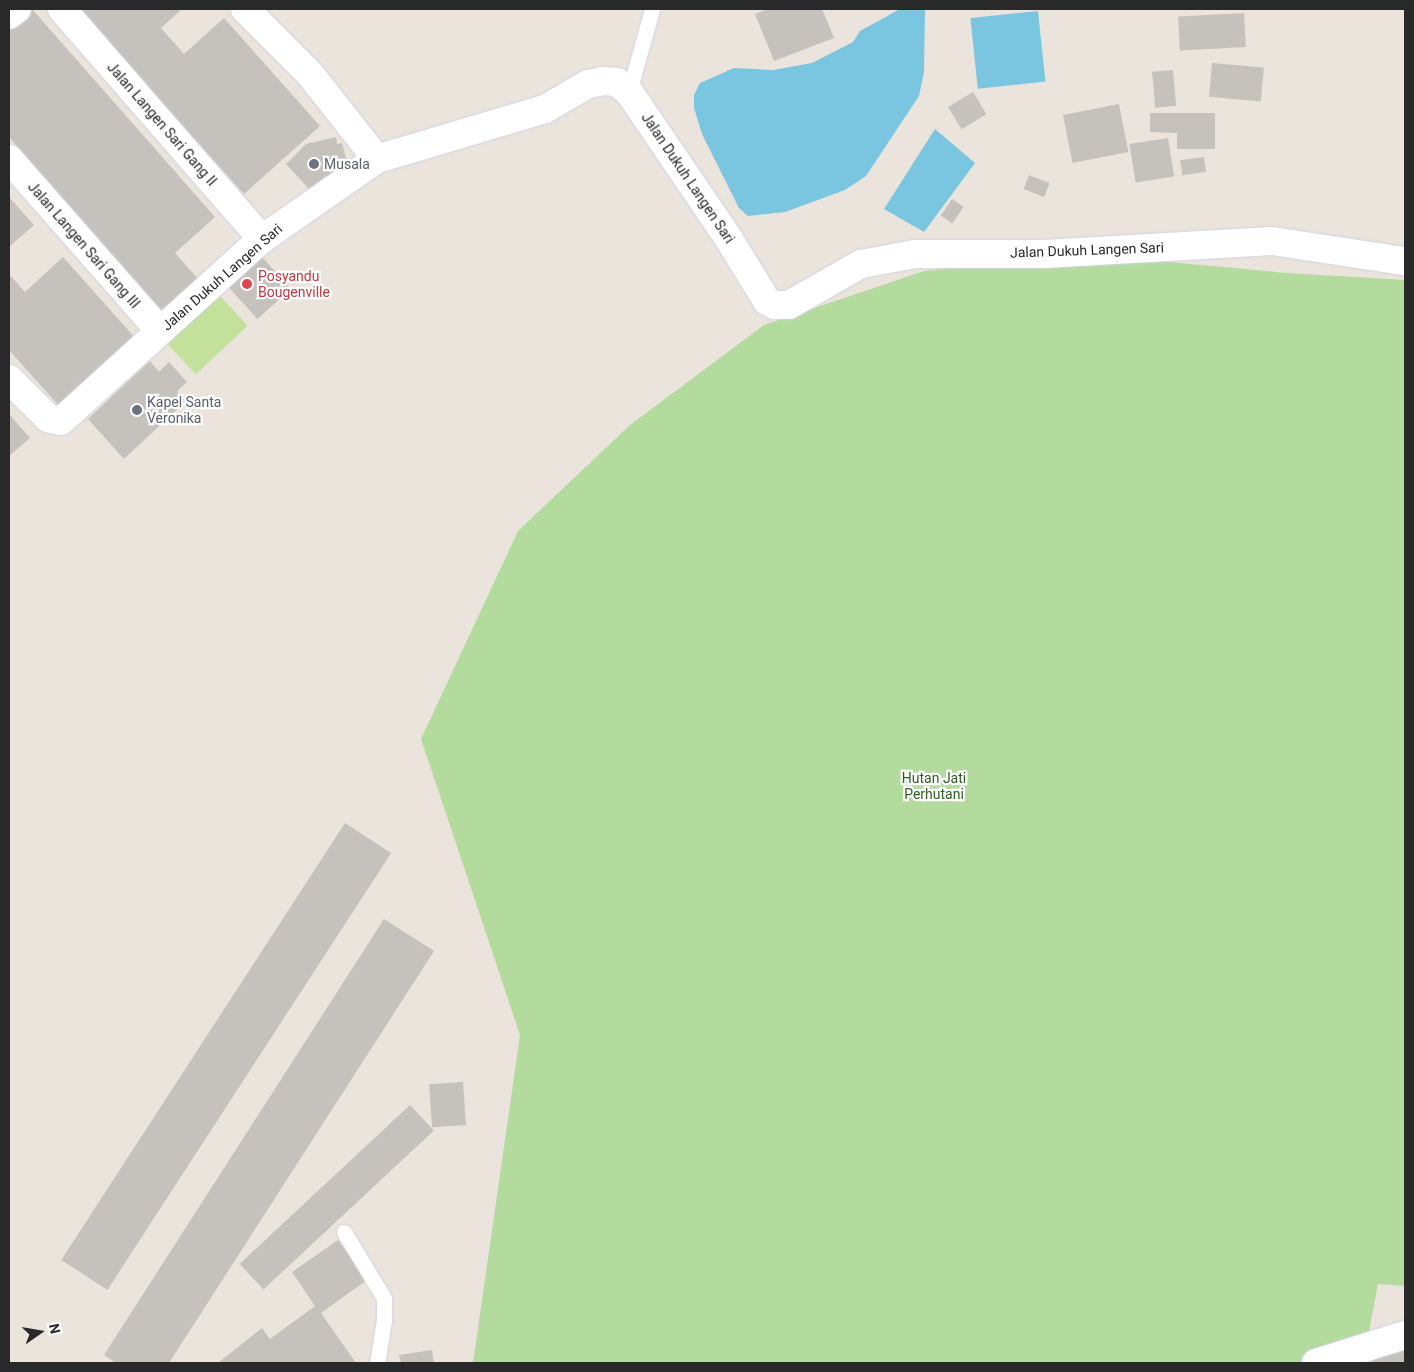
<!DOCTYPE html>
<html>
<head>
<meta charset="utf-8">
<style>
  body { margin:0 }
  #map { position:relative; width:1414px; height:1372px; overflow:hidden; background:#eae4dc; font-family:Roboto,sans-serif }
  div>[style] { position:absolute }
  .green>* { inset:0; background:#b3db9e }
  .pitch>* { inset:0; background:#c3e19b; transform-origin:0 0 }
  .water>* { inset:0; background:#7ac6e1; transform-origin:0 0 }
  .building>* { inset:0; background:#c5c1bc; transform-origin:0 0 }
  .roads { filter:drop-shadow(0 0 1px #d2d4e0) drop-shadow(0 0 1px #d2d4e0) }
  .lane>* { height:15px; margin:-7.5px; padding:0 7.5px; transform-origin:7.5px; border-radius:7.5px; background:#fff }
  .street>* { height:28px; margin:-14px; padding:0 14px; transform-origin:14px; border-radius:14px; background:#fff }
  .dots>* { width:14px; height:14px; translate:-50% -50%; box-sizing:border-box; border:2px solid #fff; border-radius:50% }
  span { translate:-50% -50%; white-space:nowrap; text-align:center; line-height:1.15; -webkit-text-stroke:4.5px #fff; paint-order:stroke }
  .street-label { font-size:14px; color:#292929 }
  .worship-label { font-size:14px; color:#5b616d }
  .left { translate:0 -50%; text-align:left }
  .health-label { font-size:14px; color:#be3a42 }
  .park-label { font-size:14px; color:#2e5e21 }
  .frame { position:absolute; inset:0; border:10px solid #292929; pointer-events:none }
  .north { position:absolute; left:15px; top:1307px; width:50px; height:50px; -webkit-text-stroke:4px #fff; paint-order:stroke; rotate:77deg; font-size:14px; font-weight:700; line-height:20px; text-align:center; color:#292929 }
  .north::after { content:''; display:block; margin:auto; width:18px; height:22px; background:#292929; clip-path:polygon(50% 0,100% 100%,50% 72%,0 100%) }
</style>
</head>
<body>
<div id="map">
  <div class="green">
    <div style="clip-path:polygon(1083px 254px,1287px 273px,1405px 280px,1405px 1286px,1378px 1284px,1363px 1363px,473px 1363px,520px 1035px,421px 739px,518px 531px,630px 425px,764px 325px,924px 271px)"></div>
  </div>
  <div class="pitch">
    <div style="left:219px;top:295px;width:42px;height:71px;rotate:47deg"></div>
  </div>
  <div class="water">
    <div style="clip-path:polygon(900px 9px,925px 9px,924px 72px,919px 96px,866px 176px,845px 190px,785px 212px,748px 216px,739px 208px,702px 134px,694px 108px,694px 95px,700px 83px,734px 68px,773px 70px,812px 63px,853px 42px,860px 31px)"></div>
    <div style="left:1038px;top:11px;width:71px;height:68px;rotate:84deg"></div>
    <div style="clip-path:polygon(935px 129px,975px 163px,924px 232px,884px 209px)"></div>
  </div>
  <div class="building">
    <div style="clip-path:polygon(32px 9px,215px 217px,175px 253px,199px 280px,163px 312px,9px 137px,9px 30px)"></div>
    <div style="clip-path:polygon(78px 9px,182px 9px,161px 28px,184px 54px,224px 18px,320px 126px,244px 194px)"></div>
    <div style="clip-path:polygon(769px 9px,822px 9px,834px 38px,774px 61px,755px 14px)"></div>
    <div style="left:1244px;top:13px;width:34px;height:66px;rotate:87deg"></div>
    <div style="left:1212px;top:63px;width:52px;height:34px;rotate:5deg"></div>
    <div style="left:1173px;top:70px;width:36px;height:21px;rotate:85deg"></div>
    <div style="left:973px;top:92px;width:26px;height:29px;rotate:59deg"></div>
    <div style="left:1119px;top:104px;width:49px;height:57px;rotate:79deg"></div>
    <div style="clip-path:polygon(1150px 113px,1215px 113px,1215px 149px,1177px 149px,1177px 133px,1150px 132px)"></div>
    <div style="clip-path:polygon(336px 137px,337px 144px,342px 143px,347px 162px,342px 163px,344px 172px,324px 177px,310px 190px,286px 164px,306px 144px)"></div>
    <div style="left:1168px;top:138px;width:39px;height:39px;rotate:81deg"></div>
    <div style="left:1204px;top:157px;width:15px;height:24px;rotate:82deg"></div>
    <div style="left:1029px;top:175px;width:22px;height:15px;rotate:21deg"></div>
    <div style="clip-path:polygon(9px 197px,34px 225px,9px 247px)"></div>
    <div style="left:952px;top:199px;width:14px;height:20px;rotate:34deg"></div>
    <div style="clip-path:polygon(63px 257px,137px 340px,61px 408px,9px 350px,9px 274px,25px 292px)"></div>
    <div style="left:262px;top:257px;width:43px;height:45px;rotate:48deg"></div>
    <div style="clip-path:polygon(150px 361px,159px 372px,169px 362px,187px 382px,177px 391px,186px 401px,124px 459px,88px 419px)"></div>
    <div style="clip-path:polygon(9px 414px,30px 438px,9px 456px)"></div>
    <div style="left:345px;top:823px;width:55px;height:521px;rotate:33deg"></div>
    <div style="clip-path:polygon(384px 919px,434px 951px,169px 1363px,116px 1363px,104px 1355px)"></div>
    <div style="left:463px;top:1082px;width:43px;height:34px;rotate:86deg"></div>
    <div style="left:410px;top:1105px;width:35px;height:233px;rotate:47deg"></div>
    <div style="clip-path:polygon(338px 1240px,367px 1280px,321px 1313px,356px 1363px,218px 1363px,262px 1328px,270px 1339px,315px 1306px,292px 1272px)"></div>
    <div style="clip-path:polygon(432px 1350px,434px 1363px,401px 1363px,399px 1355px)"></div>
    <div style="clip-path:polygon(1405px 1350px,1405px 1363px,1373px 1363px,1372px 1353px)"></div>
  </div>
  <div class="roads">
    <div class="lane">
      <div style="left:629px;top:92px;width:86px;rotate:-74.5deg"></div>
      <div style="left:344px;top:1232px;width:77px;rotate:58.8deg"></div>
      <div style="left:384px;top:1298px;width:22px;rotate:90deg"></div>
      <div style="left:384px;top:1320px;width:44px;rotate:99.2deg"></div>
    </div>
    <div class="street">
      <div style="left:62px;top:9px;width:305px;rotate:49deg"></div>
      <div style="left:245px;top:9px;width:92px;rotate:45deg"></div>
      <div style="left:310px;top:74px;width:108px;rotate:51.8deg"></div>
      <div style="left:9px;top:15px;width:10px;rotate:-37deg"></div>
      <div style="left:9px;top:159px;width:229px;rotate:48.7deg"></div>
      <div style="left:9px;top:379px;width:55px;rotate:45deg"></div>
      <div style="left:48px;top:418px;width:13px;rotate:13deg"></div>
      <div style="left:61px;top:421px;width:271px;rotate:-42.2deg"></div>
      <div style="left:262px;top:239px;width:140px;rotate:-34.8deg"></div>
      <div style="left:377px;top:159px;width:175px;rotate:-16.6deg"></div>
      <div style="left:545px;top:109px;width:50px;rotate:-30.2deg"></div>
      <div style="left:588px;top:84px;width:15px;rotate:-11deg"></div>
      <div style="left:603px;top:81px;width:14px;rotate:4deg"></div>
      <div style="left:617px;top:82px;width:16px;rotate:40deg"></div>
      <div style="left:629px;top:92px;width:174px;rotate:55.8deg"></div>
      <div style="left:727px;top:236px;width:76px;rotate:58.4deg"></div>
      <div style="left:767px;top:301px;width:9px;rotate:27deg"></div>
      <div style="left:775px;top:305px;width:14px"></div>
      <div style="left:789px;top:305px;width:83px;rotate:-29.7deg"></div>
      <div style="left:861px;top:264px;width:55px;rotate:-10.5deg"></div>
      <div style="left:915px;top:254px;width:130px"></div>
      <div style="left:1045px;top:254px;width:227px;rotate:-3.3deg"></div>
      <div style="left:1272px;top:241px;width:134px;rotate:8.6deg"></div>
      <div style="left:1316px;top:1363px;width:93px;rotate:-17.5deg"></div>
    </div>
  </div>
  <div class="dots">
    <div style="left:314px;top:164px;background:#6b7280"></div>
    <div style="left:247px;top:284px;background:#e0444e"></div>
    <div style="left:137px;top:410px;background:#6b7280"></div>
  </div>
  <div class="street-label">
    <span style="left:162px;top:124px;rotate:49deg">Jalan Langen Sari Gang II</span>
    <span style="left:688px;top:178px;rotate:56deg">Jalan Dukuh Langen Sari</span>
    <span style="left:84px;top:245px;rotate:49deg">Jalan Langen Sari Gang III</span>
    <span style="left:1087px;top:250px;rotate:-2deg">Jalan Dukuh Langen Sari</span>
    <span style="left:222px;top:277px;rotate:-41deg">Jalan Dukuh Langen Sari</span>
  </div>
  <div class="worship-label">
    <span class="left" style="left:324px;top:164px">Musala</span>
    <span class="left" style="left:147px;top:410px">Kapel Santa<br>Veronika</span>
  </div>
  <div class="health-label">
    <span class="left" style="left:258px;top:284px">Posyandu<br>Bougenville</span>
  </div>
  <div class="park-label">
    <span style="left:934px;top:786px">Hutan Jati<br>Perhutani</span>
  </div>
  <div class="frame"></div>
  <div class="north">N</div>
</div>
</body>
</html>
